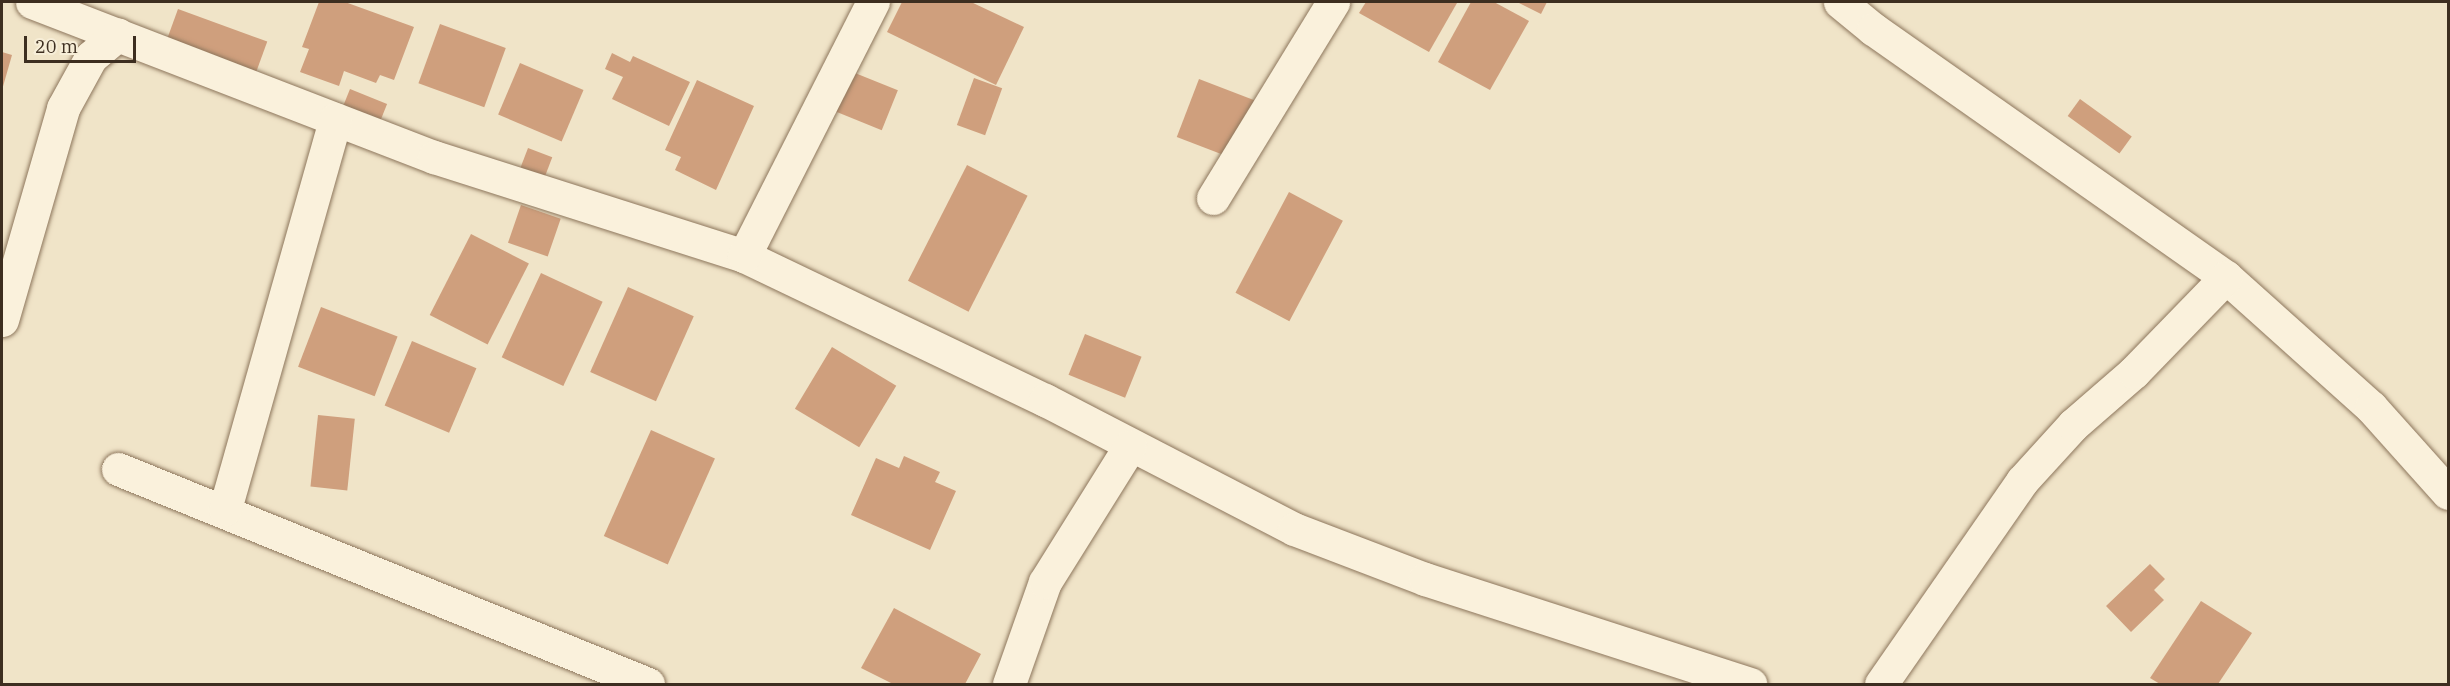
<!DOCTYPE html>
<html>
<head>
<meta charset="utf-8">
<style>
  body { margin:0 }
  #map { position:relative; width:2450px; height:686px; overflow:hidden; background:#f0e4c8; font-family:"IBM Plex Serif",serif }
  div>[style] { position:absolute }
  .building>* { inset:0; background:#cf9f7d; transform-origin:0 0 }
  .roads { filter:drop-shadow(0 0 2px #8d765c) drop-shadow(0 0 2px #8d765c) }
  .minor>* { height:33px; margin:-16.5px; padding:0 16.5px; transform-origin:16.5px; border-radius:16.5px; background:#faf1dc }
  span { translate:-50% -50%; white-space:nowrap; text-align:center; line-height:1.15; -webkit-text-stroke:4.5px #f7eed8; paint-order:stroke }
  .frame { position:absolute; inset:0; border:3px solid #3d2e20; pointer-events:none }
  .scale { position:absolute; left:24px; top:36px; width:112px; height:27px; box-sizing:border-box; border:3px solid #3d2e20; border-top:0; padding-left:8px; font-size:18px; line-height:21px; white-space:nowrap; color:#3d2e20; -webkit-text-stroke:4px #f7eed8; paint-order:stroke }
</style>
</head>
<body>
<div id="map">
  <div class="building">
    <div style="clip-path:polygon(319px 2px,345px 2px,414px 27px,394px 80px,380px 75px,376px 83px,344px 71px,339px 86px,300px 72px,309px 49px,302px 47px)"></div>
    <div style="clip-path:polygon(902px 2px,971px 2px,1024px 27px,996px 85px,887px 32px)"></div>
    <div style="clip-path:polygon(1366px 2px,1454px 2px,1457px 3px,1429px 52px,1359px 13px)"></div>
    <div style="clip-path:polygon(1471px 2px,1494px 2px,1529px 21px,1490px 90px,1438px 62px)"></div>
    <div style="clip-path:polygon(1517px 2px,1547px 2px,1541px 14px)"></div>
    <div style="left:178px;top:9px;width:95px;height:39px;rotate:20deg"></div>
    <div style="left:440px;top:24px;width:70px;height:63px;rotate:20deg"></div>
    <div style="clip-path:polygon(2px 52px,12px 55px,2px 90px)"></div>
    <div style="clip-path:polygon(612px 53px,630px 62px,633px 56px,690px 82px,669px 126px,612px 99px,623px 77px,605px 69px)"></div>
    <div style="left:520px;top:63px;width:69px;height:56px;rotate:23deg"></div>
    <div style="left:845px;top:69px;width:57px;height:43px;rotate:22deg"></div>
    <div style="left:974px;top:78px;width:30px;height:50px;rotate:20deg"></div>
    <div style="left:1199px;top:79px;width:60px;height:62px;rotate:21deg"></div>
    <div style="clip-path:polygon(697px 80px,754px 106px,716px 190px,675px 170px,681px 157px,665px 150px)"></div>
    <div style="left:350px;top:89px;width:40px;height:22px;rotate:22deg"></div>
    <div style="left:2080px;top:99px;width:64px;height:21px;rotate:36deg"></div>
    <div style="left:528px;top:148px;width:26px;height:24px;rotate:21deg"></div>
    <div style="left:967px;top:165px;width:68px;height:130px;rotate:27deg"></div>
    <div style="left:1289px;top:192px;width:61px;height:114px;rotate:28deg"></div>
    <div style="left:521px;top:205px;width:42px;height:40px;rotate:19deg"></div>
    <div style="left:471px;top:234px;width:65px;height:91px;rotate:27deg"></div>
    <div style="left:541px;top:273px;width:68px;height:93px;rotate:25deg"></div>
    <div style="left:628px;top:287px;width:72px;height:93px;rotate:24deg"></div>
    <div style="left:321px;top:307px;width:82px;height:64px;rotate:21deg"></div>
    <div style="left:1085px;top:334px;width:61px;height:44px;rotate:22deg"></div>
    <div style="left:412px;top:341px;width:70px;height:70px;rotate:23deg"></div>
    <div style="left:832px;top:347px;width:75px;height:72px;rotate:31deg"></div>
    <div style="left:318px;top:415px;width:37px;height:72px;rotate:6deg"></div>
    <div style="left:651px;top:430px;width:70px;height:116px;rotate:24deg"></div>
    <div style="clip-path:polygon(904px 456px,940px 472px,935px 482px,956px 491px,930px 550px,851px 515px,876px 458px,899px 468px)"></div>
    <div style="clip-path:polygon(2150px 564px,2165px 579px,2154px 590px,2164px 600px,2131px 632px,2106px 606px)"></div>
    <div style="clip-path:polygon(2201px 601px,2252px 633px,2218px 684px,2160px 684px,2150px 678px)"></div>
    <div style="clip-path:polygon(894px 608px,981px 654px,965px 684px,893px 684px,861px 668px)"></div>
  </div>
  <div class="roads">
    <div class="minor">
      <div style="left:32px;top:2px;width:431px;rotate:21.1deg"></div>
      <div style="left:434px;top:157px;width:325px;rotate:17.7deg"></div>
      <div style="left:744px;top:256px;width:334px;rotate:25.6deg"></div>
      <div style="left:1045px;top:400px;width:280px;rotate:27.4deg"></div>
      <div style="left:1294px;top:529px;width:140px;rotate:20.9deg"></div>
      <div style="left:1425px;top:579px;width:342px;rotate:17.9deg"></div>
      <div style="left:1840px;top:2px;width:43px;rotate:39.3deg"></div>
      <div style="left:1873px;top:29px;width:431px;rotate:35.1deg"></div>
      <div style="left:2226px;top:277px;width:195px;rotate:41.9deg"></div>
      <div style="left:2371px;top:407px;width:115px;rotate:48.2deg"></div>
      <div style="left:1213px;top:198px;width:230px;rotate:-58.5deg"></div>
      <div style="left:744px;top:256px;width:285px;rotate:-63.1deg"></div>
      <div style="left:2px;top:320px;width:221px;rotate:-73.9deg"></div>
      <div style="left:63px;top:108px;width:58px;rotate:-61.2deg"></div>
      <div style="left:91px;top:57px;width:35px;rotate:-40deg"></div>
      <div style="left:118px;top:469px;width:572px;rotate:22.08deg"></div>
      <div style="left:225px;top:509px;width:405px;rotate:-74.2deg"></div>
      <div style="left:1009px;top:684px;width:108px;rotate:-70.6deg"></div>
      <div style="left:1045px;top:582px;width:160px;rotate:-58deg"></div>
      <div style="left:1881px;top:684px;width:247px;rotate:-55.2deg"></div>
      <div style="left:2022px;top:481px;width:76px;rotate:-47.7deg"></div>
      <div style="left:2073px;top:425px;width:81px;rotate:-41deg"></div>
      <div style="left:2134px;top:372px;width:132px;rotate:-45.9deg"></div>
    </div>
  </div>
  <div class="frame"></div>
  <div class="scale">20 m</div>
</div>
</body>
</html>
